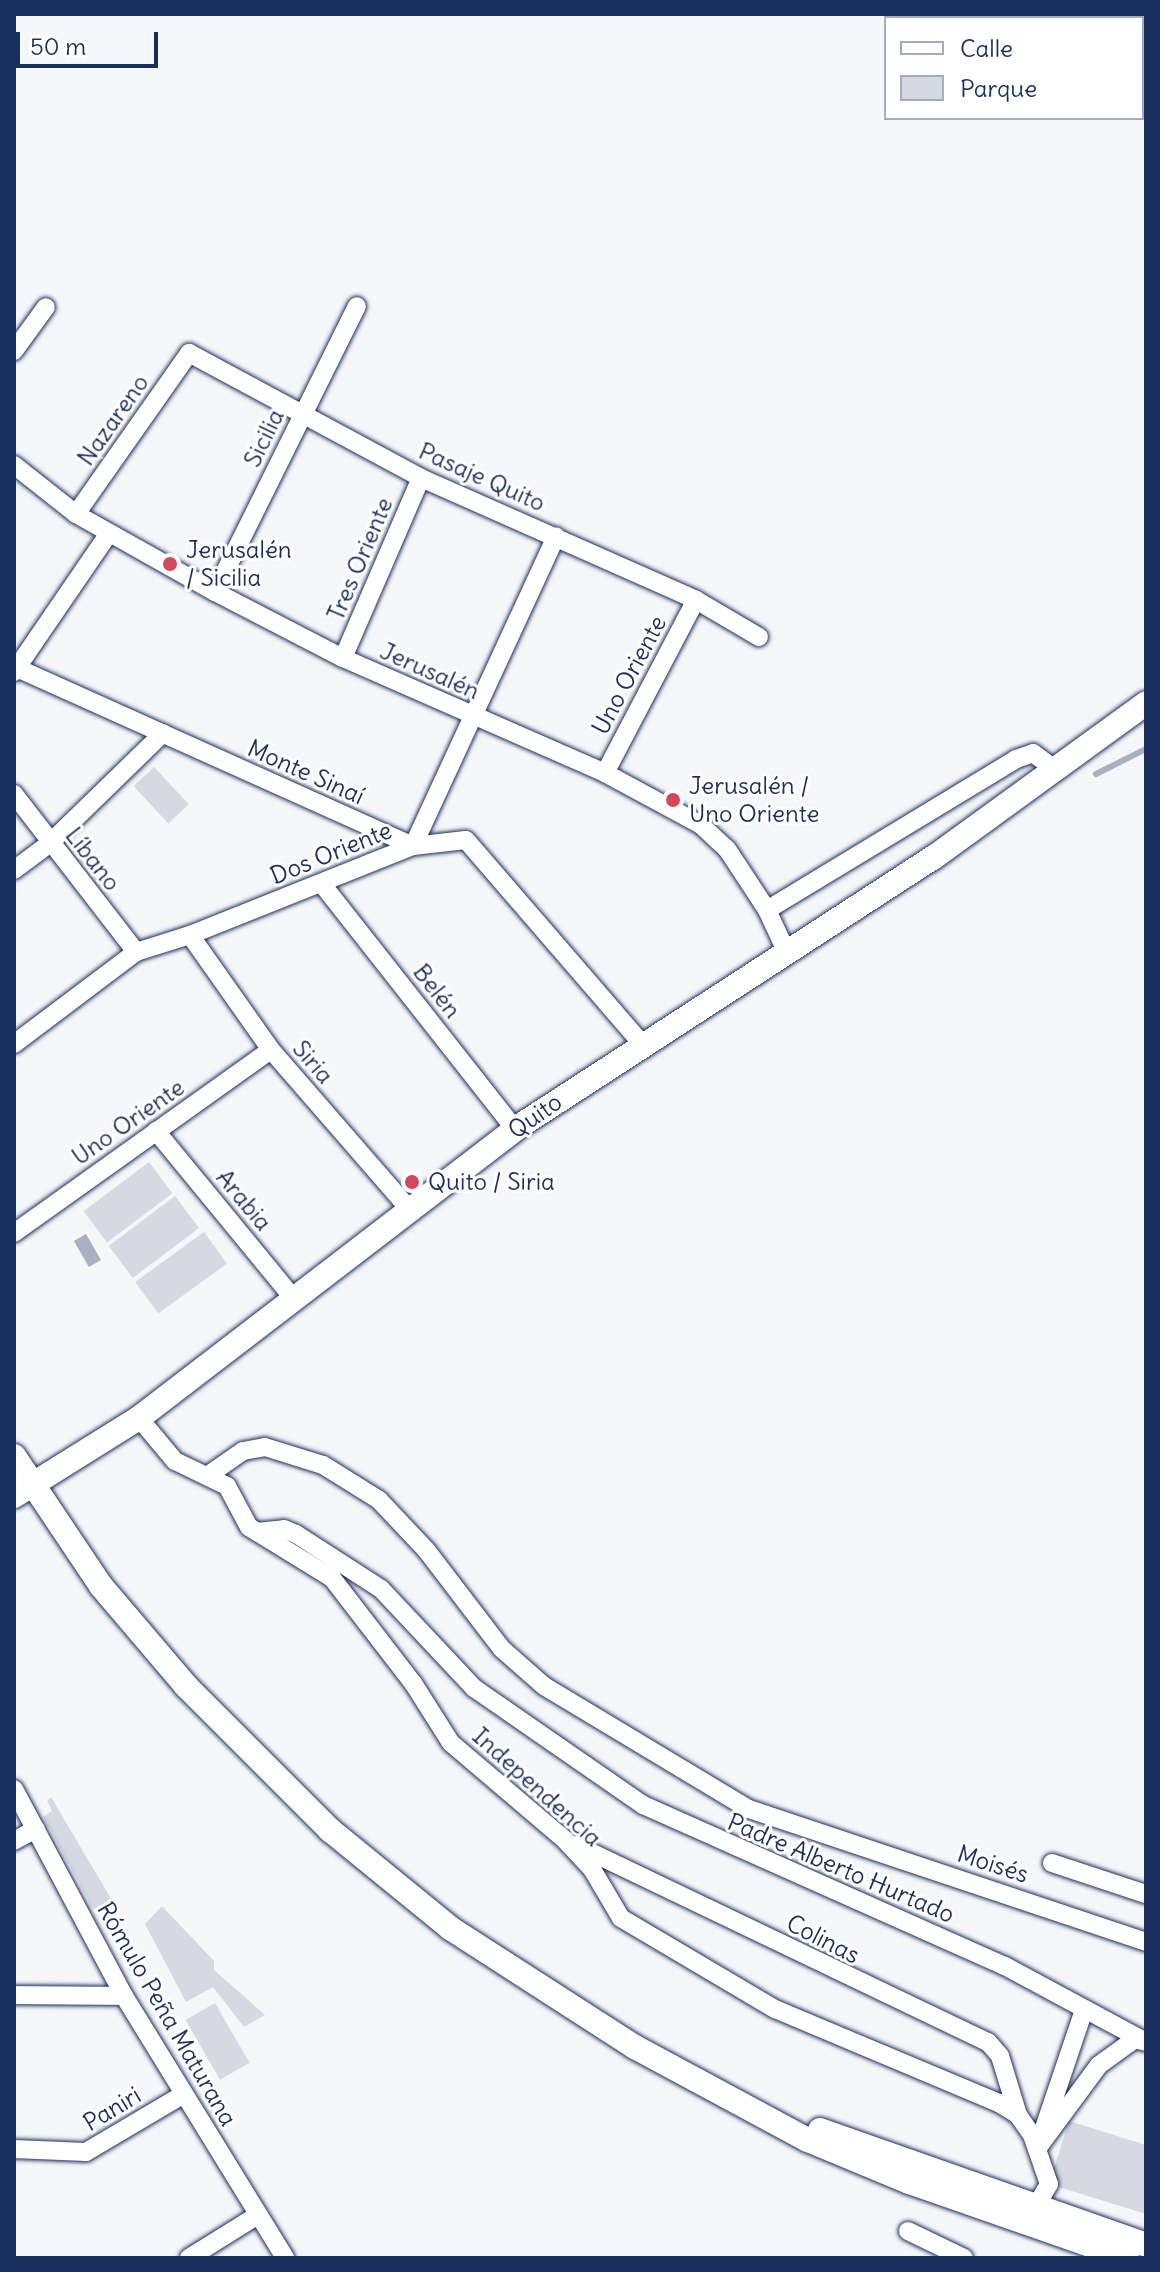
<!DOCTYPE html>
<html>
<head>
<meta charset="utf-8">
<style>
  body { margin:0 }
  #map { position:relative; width:1160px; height:2272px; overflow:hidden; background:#f6f7f9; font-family:Delius,sans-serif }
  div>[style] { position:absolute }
  .green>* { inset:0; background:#d6d9e2; transform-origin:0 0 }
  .water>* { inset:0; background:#a9b0c1; transform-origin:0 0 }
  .stream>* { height:6px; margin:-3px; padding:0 3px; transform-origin:3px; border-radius:3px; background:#a9b0c1 }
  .roads { filter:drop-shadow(0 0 2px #1b2f5e) drop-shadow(0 0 2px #1b2f5e) }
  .street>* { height:18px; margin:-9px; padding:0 9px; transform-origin:9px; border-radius:9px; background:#fff }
  .secondary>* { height:24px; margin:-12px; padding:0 12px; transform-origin:12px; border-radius:12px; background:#fff }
  .dots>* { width:22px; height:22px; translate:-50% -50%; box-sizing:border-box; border:4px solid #fff; border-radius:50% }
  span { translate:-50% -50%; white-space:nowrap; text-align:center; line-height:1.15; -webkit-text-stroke:6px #fff; paint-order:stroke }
  .street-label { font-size:24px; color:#1b2f5e }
  .poi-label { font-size:24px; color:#1b2f5e }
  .left { translate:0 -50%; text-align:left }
  .frame { position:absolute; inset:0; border:16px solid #1b2f5e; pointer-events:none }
  .legend { position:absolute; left:884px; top:16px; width:260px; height:104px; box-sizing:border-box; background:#fff; border:2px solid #a4acbf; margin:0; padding:10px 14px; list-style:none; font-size:24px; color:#1b2f5e }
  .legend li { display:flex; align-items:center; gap:16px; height:40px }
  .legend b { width:40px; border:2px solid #a4acbf }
  .scale { position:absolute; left:16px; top:32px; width:142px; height:36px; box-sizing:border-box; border:4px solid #1b2f5e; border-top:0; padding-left:10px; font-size:24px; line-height:28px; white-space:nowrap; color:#1b2f5e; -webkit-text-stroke:6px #fff; paint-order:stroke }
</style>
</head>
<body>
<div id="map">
  <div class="green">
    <div style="left:154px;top:767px;width:51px;height:28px;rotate:47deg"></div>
    <div style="left:149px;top:1162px;width:39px;height:82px;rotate:53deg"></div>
    <div style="left:175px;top:1196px;width:40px;height:83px;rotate:53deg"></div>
    <div style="left:204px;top:1232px;width:39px;height:85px;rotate:54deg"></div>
    <div style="clip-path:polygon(51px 1797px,116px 1907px,105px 1913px,92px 1907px,43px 1817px,52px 1811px,47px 1801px)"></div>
    <div style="clip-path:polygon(162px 1906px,214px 1961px,214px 1970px,265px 2015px,244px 2027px,213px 1987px,186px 2002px,145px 1924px)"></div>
    <div style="left:215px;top:2003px;width:69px;height:34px;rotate:60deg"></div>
    <div style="clip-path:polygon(1069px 2121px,1146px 2145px,1146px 2214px,1049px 2184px)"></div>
  </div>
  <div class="water">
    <div style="left:86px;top:1234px;width:30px;height:14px;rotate:60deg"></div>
  </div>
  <div class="stream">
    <div style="left:1096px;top:774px;width:56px;rotate:-26.6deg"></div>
  </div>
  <div class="roads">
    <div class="street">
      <div style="left:14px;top:351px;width:54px;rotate:-54deg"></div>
      <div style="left:14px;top:465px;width:79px;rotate:38.3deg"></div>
      <div style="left:76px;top:514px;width:159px;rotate:29.3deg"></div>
      <div style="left:215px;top:592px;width:144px;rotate:27.3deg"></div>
      <div style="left:343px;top:658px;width:286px;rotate:23.7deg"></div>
      <div style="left:605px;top:773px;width:109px;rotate:28.4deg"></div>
      <div style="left:701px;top:825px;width:35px;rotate:43deg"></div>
      <div style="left:727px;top:849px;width:73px;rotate:56.7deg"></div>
      <div style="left:767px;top:910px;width:47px;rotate:65.1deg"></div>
      <div style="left:76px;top:514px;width:197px;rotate:-54.9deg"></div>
      <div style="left:189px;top:353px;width:264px;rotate:28.3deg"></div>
      <div style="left:421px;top:478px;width:301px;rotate:23.9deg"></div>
      <div style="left:696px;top:600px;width:73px;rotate:30.4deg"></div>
      <div style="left:215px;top:592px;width:319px;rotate:-63.6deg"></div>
      <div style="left:343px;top:658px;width:196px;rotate:-66.6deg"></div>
      <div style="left:17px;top:668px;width:434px;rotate:24.2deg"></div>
      <div style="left:413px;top:846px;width:53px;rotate:-6.5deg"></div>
      <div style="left:466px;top:840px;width:269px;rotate:49.2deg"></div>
      <div style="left:14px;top:672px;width:168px;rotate:-55.6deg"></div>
      <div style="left:605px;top:773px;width:195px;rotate:-62.3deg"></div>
      <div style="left:14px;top:794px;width:200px;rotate:52.3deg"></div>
      <div style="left:14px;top:870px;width:44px;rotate:-36.6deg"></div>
      <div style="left:49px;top:844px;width:159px;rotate:-44.2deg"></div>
      <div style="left:322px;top:884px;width:312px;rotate:51.8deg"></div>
      <div style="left:767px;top:910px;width:291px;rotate:-31.2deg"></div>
      <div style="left:1016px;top:759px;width:18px;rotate:-19deg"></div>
      <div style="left:1033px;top:753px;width:25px;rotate:37deg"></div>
      <div style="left:190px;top:935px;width:141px;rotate:54.8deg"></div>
      <div style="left:271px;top:1050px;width:213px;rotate:49deg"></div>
      <div style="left:14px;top:1044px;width:153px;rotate:-37deg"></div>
      <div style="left:136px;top:952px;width:57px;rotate:-17.5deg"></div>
      <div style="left:190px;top:935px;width:240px;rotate:-21.8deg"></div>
      <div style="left:413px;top:846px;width:341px;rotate:-65.2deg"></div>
      <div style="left:156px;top:1131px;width:217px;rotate:50.6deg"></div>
      <div style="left:14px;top:1233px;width:315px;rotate:-35.5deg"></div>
      <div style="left:139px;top:1418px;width:56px;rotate:50.1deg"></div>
      <div style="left:175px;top:1461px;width:58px;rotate:25.7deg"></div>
      <div style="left:227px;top:1486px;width:47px;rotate:61.8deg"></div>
      <div style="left:249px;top:1527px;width:97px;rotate:31.6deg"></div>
      <div style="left:332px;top:1578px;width:133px;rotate:52.4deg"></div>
      <div style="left:413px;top:1683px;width:71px;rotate:57.7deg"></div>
      <div style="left:451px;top:1743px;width:150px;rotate:40.4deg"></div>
      <div style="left:565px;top:1840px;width:40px;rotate:47deg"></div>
      <div style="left:592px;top:1869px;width:57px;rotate:59.4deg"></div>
      <div style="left:621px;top:1918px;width:179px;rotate:30.6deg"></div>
      <div style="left:775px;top:2009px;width:243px;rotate:22.8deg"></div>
      <div style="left:999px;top:2103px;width:22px;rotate:32deg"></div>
      <div style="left:1018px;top:2115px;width:24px;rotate:55deg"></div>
      <div style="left:1032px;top:2135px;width:52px;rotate:70.9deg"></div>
      <div style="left:1049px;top:2184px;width:28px;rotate:120deg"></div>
      <div style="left:210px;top:1474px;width:40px;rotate:-34.9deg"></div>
      <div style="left:243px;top:1451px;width:22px;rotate:-10deg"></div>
      <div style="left:265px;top:1447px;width:61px;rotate:17.2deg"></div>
      <div style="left:323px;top:1465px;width:66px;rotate:32deg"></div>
      <div style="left:379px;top:1500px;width:70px;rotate:46.7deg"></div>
      <div style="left:427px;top:1551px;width:123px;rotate:52.6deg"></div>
      <div style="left:502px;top:1649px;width:56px;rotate:41.4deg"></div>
      <div style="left:544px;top:1686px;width:239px;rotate:31deg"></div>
      <div style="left:749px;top:1809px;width:419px;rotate:18.5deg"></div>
      <div style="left:257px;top:1532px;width:27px;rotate:-6deg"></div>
      <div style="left:284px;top:1529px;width:13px;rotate:23deg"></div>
      <div style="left:296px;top:1534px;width:101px;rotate:32.9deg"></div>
      <div style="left:381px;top:1589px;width:136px;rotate:46.8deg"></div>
      <div style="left:474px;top:1688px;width:206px;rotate:34.7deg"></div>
      <div style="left:643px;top:1805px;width:396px;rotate:24deg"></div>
      <div style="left:1005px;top:1966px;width:160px;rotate:28.3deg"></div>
      <div style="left:14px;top:1789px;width:234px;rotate:62deg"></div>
      <div style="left:124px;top:1996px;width:308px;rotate:58.4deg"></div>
      <div style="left:14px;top:1841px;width:25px;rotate:-29deg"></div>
      <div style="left:576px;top:1845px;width:457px;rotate:25.6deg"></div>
      <div style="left:988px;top:2042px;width:18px;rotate:49deg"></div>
      <div style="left:1000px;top:2056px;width:62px;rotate:73deg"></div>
      <div style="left:1052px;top:1863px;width:99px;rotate:18.3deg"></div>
      <div style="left:14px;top:1995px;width:110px;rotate:0.5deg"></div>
      <div style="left:1043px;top:2131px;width:125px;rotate:-71.3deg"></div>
      <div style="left:14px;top:2149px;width:72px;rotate:2.4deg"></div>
      <div style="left:86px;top:2152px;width:114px;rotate:-30.6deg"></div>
      <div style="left:1037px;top:2149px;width:104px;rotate:-53.6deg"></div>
      <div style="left:1099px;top:2065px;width:44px;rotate:-35.8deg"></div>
      <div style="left:1135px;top:2039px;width:7px;rotate:16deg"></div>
      <div style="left:908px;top:2231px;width:62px;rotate:25.7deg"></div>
      <div style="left:189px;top:2258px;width:81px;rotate:-31.9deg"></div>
    </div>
    <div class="secondary">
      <div style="left:14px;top:1456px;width:156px;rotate:56.2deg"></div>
      <div style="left:101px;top:1586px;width:131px;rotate:49.6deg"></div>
      <div style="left:186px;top:1686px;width:204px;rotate:45deg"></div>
      <div style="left:330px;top:1830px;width:155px;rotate:39.2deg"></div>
      <div style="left:450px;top:1928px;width:220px;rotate:32.8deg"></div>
      <div style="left:635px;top:2047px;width:196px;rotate:28.3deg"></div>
      <div style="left:808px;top:2140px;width:109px;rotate:22.6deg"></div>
      <div style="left:909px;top:2182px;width:231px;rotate:19.2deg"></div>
      <div style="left:14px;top:1496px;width:147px;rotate:-32deg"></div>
      <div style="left:139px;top:1418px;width:474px;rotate:-37.5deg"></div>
      <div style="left:515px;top:1129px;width:498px;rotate:-33deg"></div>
      <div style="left:933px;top:858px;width:263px;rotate:-36deg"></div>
      <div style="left:820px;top:2130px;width:346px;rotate:19.4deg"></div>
    </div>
  </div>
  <div class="dots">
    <div style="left:170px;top:564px;background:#d1495b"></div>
    <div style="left:673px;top:800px;background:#d1495b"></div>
    <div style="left:412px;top:1182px;background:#d1495b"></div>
  </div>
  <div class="street-label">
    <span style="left:113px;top:420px;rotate:-55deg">Nazareno</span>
    <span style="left:264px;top:438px;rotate:-64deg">Sicilia</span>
    <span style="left:482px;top:477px;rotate:24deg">Pasaje Quito</span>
    <span style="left:360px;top:559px;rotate:-67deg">Tres Oriente</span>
    <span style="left:430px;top:671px;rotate:24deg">Jerusalén</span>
    <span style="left:629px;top:675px;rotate:-62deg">Uno Oriente</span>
    <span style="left:306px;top:772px;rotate:24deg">Monte Sinaí</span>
    <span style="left:331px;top:853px;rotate:-22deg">Dos Oriente</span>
    <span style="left:93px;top:859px;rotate:52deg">Líbano</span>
    <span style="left:437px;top:991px;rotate:52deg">Belén</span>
    <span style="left:313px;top:1062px;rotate:49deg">Siria</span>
    <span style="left:535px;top:1116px;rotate:-35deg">Quito</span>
    <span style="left:128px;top:1122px;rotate:-35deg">Uno Oriente</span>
    <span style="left:244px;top:1200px;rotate:50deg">Arabia</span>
    <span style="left:537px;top:1787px;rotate:42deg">Independencia</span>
    <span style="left:993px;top:1864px;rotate:18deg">Moisés</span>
    <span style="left:841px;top:1868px;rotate:23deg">Padre Alberto Hurtado</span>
    <span style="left:823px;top:1939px;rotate:27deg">Colinas</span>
    <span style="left:167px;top:2014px;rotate:60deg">Rómulo Peña Maturana</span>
    <span style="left:112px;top:2109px;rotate:-31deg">Paniri</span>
  </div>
  <div class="poi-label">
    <span class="left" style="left:186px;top:564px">Jerusalén<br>/ Sicilia</span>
    <span class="left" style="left:689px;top:800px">Jerusalén /<br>Uno Oriente</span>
    <span class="left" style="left:428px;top:1182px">Quito / Siria</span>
  </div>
  <div class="frame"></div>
  <ul class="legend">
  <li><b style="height:10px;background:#fff"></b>Calle</li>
  <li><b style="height:22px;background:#d6d9e2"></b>Parque</li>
  </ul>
  <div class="scale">50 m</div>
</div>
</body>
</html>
